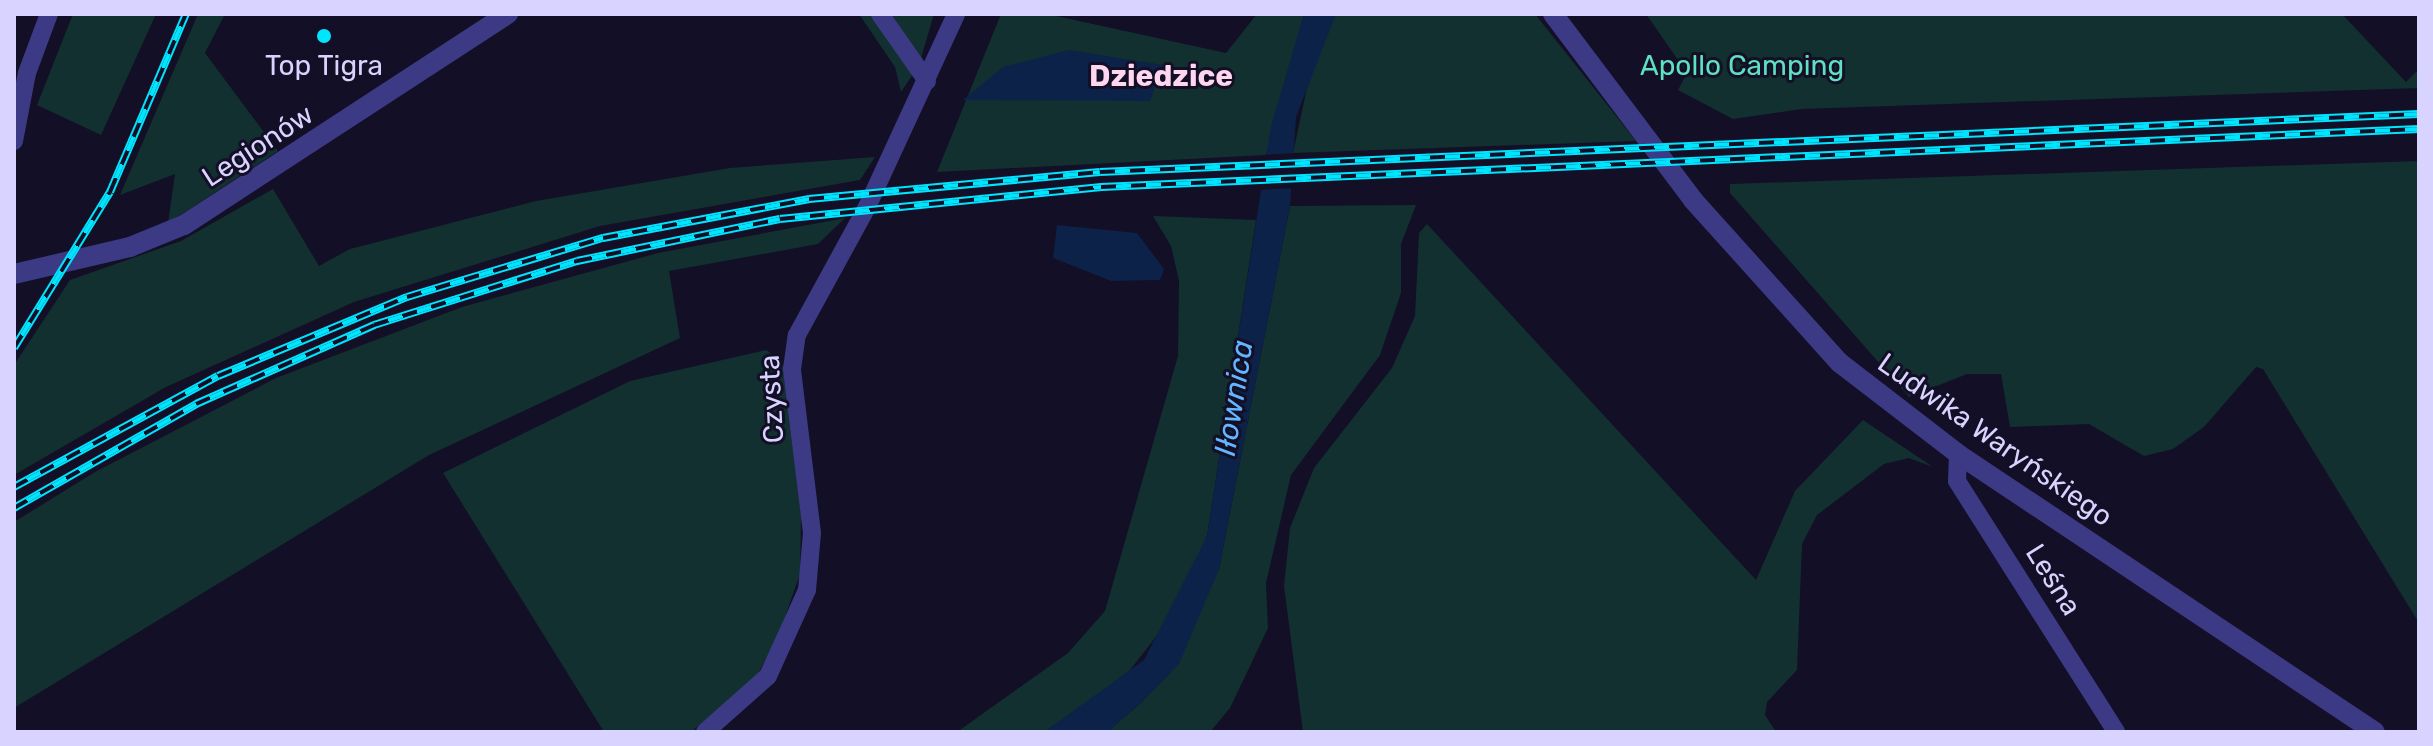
<!DOCTYPE html>
<html>
<head>
<meta charset="utf-8">
<style>
  body { margin:0 }
  #map { position:relative; width:2433px; height:746px; overflow:hidden; background:#130f26; font-family:Rubik,sans-serif }
  div>[style] { position:absolute }
  .green>* { inset:0; background:#12302f }
  .water>* { inset:0; background:#0c2248 }
  .pier>* { inset:0; background:#130f26 }
  .minor>* { height:18px; margin:-9px; padding:0 9px; transform-origin:9px; border-radius:9px; background:#3d3a85 }
  .tertiary>* { height:20px; margin:-10px; padding:0 10px; transform-origin:10px; border-radius:10px; background:#3d3a85 }
  .rail>* { height:8px; margin-top:-4px; transform-origin:0; background:repeating-linear-gradient(90deg,#130f26 0 15px,#00e5ff 0 30px); box-sizing:border-box; border-block:2px solid #00e5ff }
  .dots>* { width:22px; height:22px; translate:-50% -50%; box-sizing:border-box; border:4px solid #130f26; border-radius:50% }
  span { translate:-50% -50%; white-space:nowrap; text-align:center; line-height:1.15; -webkit-text-stroke:6px #130f26; paint-order:stroke }
  .poi-label { font-size:28px; color:#d9d4ff }
  .park-label { font-size:28px; color:#5fe0c0 }
  .street-label { font-size:28px; color:#d9d4ff }
  .neighbourhood-label { font-size:30px; color:#ffd6f0; font-weight:700 }
  .water-label { font-size:30px; color:#62b6ff; font-style:italic }
  .frame { position:absolute; inset:0; border:16px solid #d9d4ff; pointer-events:none }
</style>
</head>
<body>
<div id="map">
  <div class="green">
    <div style="clip-path:polygon(73px 14px,156px 14px,101px 135px,37px 105px)"></div>
    <div style="clip-path:polygon(198px 14px,225px 14px,205px 53px,278px 151px,168px 223px,175px 174px,120px 195px)"></div>
    <div style="clip-path:polygon(859px 14px,934px 14px,919px 65px,901px 92px,895px 67px)"></div>
    <div style="clip-path:polygon(1001px 14px,1047px 14px,1226px 53px,1257px 14px,1304px 14px,1266px 155px,937px 172px)"></div>
    <div style="clip-path:polygon(1336px 14px,1535px 14px,1636px 141px,1293px 153px,1312px 64px)"></div>
    <div style="clip-path:polygon(1646px 14px,2342px 14px,2406px 82px,2419px 69px,2419px 88px,1802px 109px,1733px 119px,1678px 90px,1687px 73px)"></div>
    <div style="clip-path:polygon(875px 157px,860px 180px,600px 226px,354px 302px,166px 387px,14px 475px,14px 365px,70px 280px,181px 241px,273px 189px,319px 266px,350px 249px,536px 201px,730px 168px)"></div>
    <div style="clip-path:polygon(2419px 161px,2419px 623px,2263px 369px,2256px 367px,2204px 427px,2173px 449px,2144px 456px,2089px 424px,2010px 427px,2001px 374px,1967px 374px,1909px 397px,1730px 193px,1730px 184px)"></div>
    <div style="clip-path:polygon(1416px 205px,1401px 244px,1401px 293px,1380px 355px,1291px 475px,1266px 583px,1268px 628px,1230px 708px,1210px 732px,1107px 732px,1144px 700px,1219px 569px,1290px 206px)"></div>
    <div style="clip-path:polygon(1153px 216px,1256px 220px,1207px 536px,1168px 621px,1124px 678px,1044px 732px,957px 732px,1068px 653px,1105px 611px,1178px 356px,1179px 281px,1171px 246px)"></div>
    <div style="clip-path:polygon(845px 218px,818px 244px,669px 271px,680px 338px,429px 455px,14px 708px,14px 522px,95px 472px,276px 378px,462px 307px,658px 253px)"></div>
    <div style="clip-path:polygon(1427px 224px,1756px 580px,1795px 491px,1863px 420px,1933px 467px,1909px 458px,1884px 464px,1817px 515px,1802px 544px,1797px 670px,1767px 702px,1765px 715px,1776px 732px,1303px 732px,1284px 586px,1290px 528px,1314px 468px,1392px 368px,1415px 316px,1419px 233px)"></div>
    <div style="clip-path:polygon(766px 350px,782px 361px,801px 516px,800px 574px,778px 637px,755px 679px,691px 732px,604px 732px,443px 473px,630px 381px)"></div>
  </div>
  <div class="water">
    <div style="clip-path:polygon(1304px 14px,1336px 14px,1296px 117px,1290px 206px,1219px 569px,1179px 664px,1144px 700px,1107px 732px,1044px 732px,1144px 660px,1207px 536px,1271px 126px)"></div>
    <div style="clip-path:polygon(1069px 50px,1163px 65px,1150px 101px,963px 100px,1003px 67px)"></div>
    <div style="clip-path:polygon(1057px 225px,1137px 233px,1164px 269px,1160px 280px,1111px 281px,1053px 258px)"></div>
  </div>
  <div class="pier">
    <div style="clip-path:polygon(1297px 153px,1295px 188px,1257px 190px,1262px 155px)"></div>
  </div>
  <div class="minor">
    <div style="left:880px;top:14px;width:82px;rotate:55deg"></div>
    <div style="left:14px;top:141px;width:69px;rotate:-79.2deg"></div>
    <div style="left:27px;top:73px;width:63px;rotate:-69.6deg"></div>
    <div style="left:1958px;top:454px;width:27px;rotate:92deg"></div>
    <div style="left:1957px;top:481px;width:297px;rotate:57.6deg"></div>
    <div style="left:705px;top:732px;width:84px;rotate:-41.6deg"></div>
    <div style="left:768px;top:676px;width:94px;rotate:-65.6deg"></div>
    <div style="left:807px;top:590px;width:57px;rotate:-85deg"></div>
    <div style="left:812px;top:533px;width:165px;rotate:-97deg"></div>
    <div style="left:792px;top:369px;width:34px;rotate:-82deg"></div>
    <div style="left:797px;top:335px;width:146px;rotate:-61.3deg"></div>
    <div style="left:867px;top:207px;width:213px;rotate:-65.2deg"></div>
  </div>
  <div class="tertiary">
    <div style="left:1553px;top:14px;width:233px;rotate:53deg"></div>
    <div style="left:1693px;top:200px;width:219px;rotate:48deg"></div>
    <div style="left:1840px;top:363px;width:149px;rotate:37.6deg"></div>
    <div style="left:1958px;top:454px;width:501px;rotate:33.69deg"></div>
    <div style="left:14px;top:274px;width:119px;rotate:-13.1deg"></div>
    <div style="left:130px;top:247px;width:58px;rotate:-22.2deg"></div>
    <div style="left:184px;top:225px;width:387px;rotate:-33.1deg"></div>
  </div>
  <div class="rail">
    <div style="left:14px;top:348px;width:183px;rotate:-58.4deg"></div>
    <div style="left:110px;top:192px;width:194px;rotate:-66.9deg"></div>
    <div style="left:14px;top:487px;width:232px;rotate:-28.6deg"></div>
    <div style="left:218px;top:376px;width:205px;rotate:-22.7deg"></div>
    <div style="left:407px;top:297px;width:205px;rotate:-16.8deg"></div>
    <div style="left:603px;top:238px;width:210px;rotate:-10.7deg"></div>
    <div style="left:809px;top:199px;width:292px;rotate:-5.3deg"></div>
    <div style="left:1100px;top:172px;width:1320px;rotate:-2.52deg"></div>
    <div style="left:14px;top:508px;width:210px;rotate:-29.7deg"></div>
    <div style="left:196px;top:404px;width:195px;rotate:-23.9deg"></div>
    <div style="left:374px;top:325px;width:213px;rotate:-17.5deg"></div>
    <div style="left:577px;top:261px;width:207px;rotate:-11.7deg"></div>
    <div style="left:780px;top:219px;width:323px;rotate:-5.7deg"></div>
    <div style="left:1101px;top:187px;width:1319px;rotate:-2.52deg"></div>
  </div>
  <div class="dots">
    <div style="left:324px;top:36px;background:#00e5ff"></div>
  </div>
  <div class="poi-label">
    <span style="left:324px;top:66px">Top Tigra</span>
  </div>
  <div class="park-label">
    <span style="left:1742px;top:66px">Apollo Camping</span>
  </div>
  <div class="street-label">
    <span style="left:258px;top:146px;rotate:-33deg">Legionów</span>
    <span style="left:772px;top:399px;rotate:-93deg">Czysta</span>
    <span style="left:1995px;top:440px;rotate:35deg">Ludwika Waryńskiego</span>
    <span style="left:2053px;top:580px;rotate:58deg">Leśna</span>
  </div>
  <div class="neighbourhood-label">
    <span style="left:1161px;top:76px">Dziedzice</span>
  </div>
  <div class="water-label">
    <span style="left:1234px;top:398px;rotate:-81deg">Iłownica</span>
  </div>
  <div class="frame"></div>
</div>
</body>
</html>
